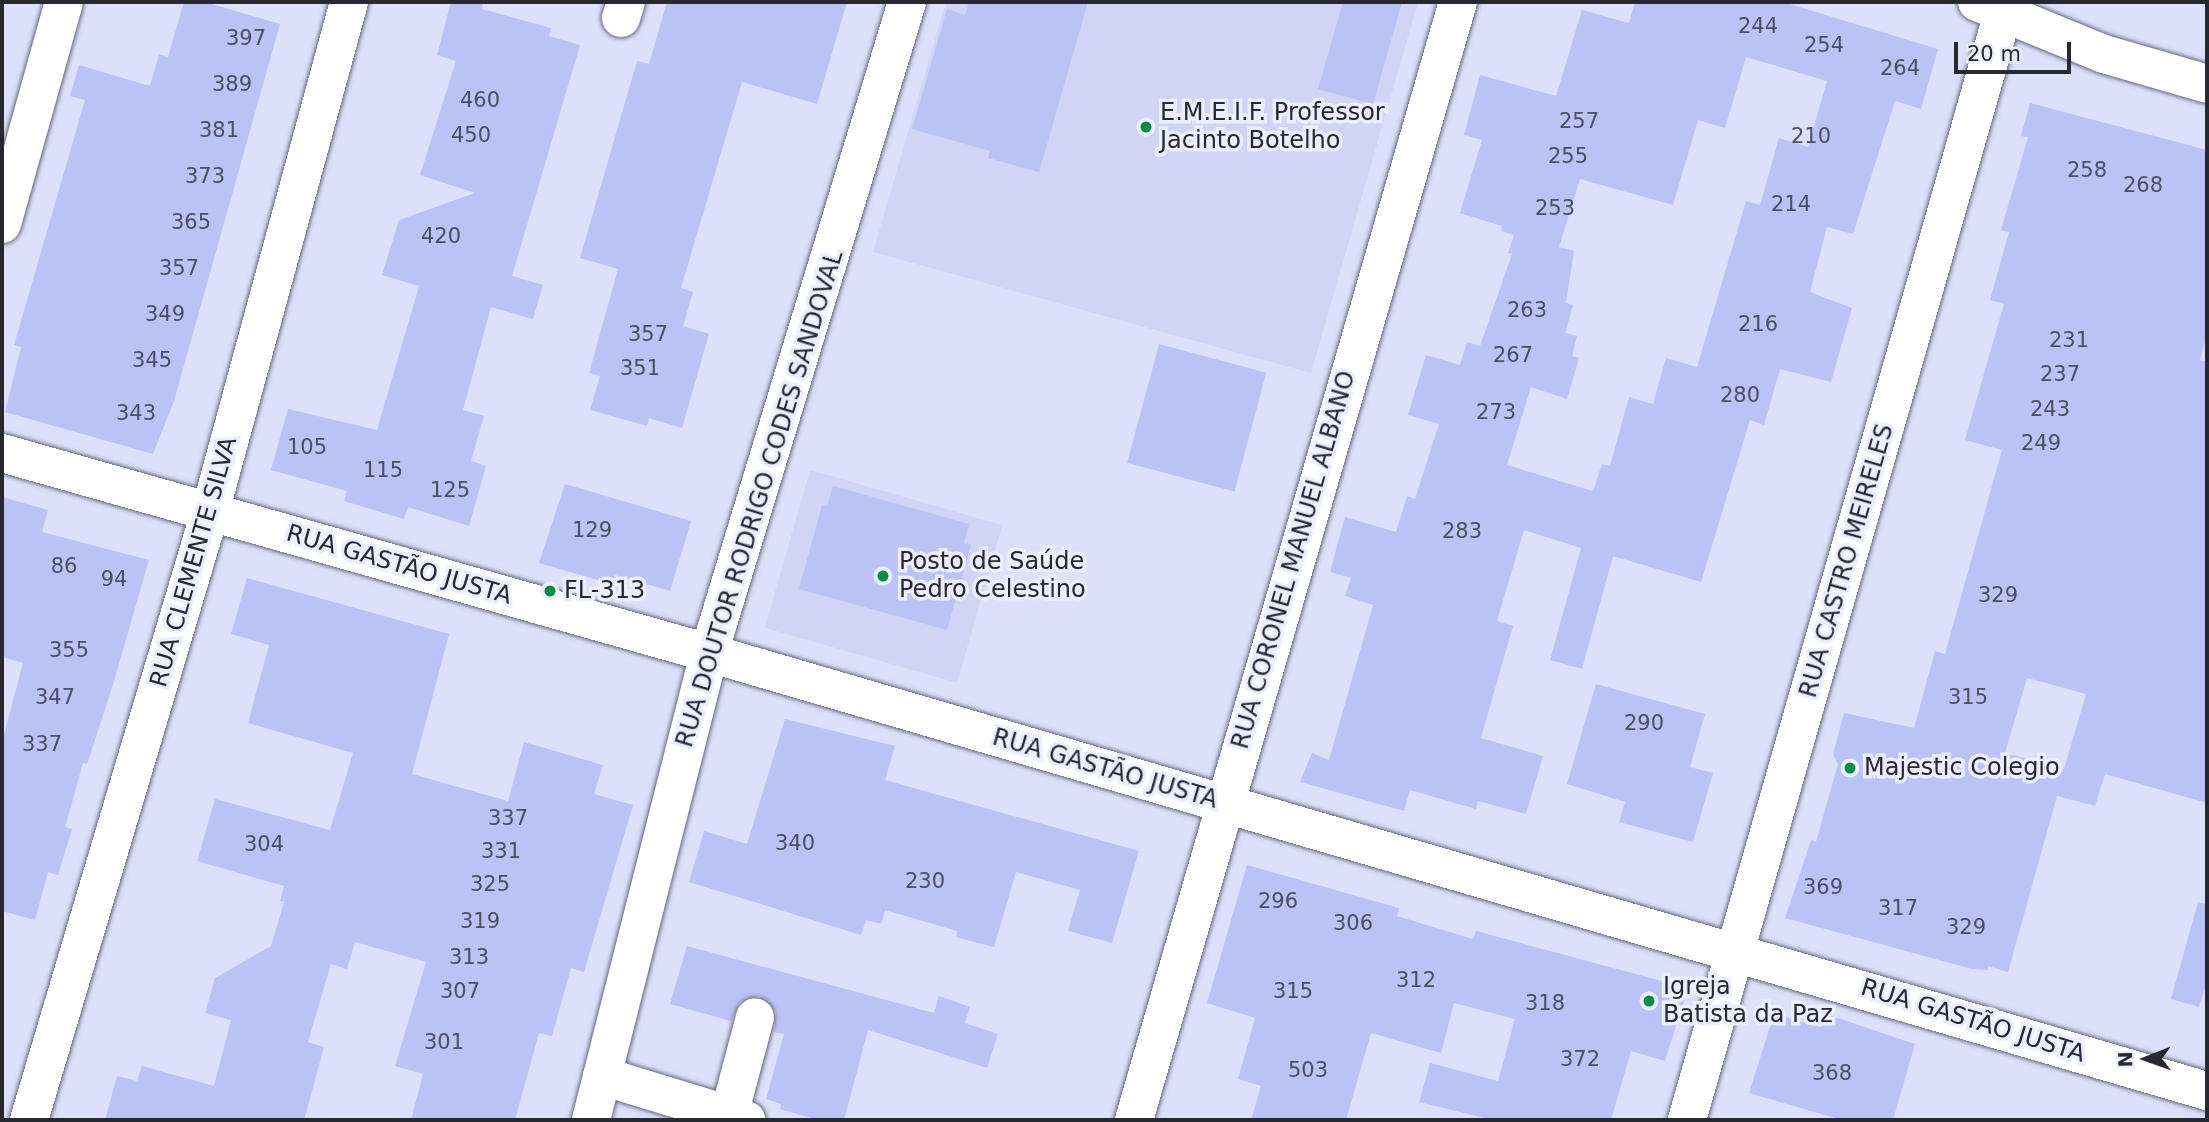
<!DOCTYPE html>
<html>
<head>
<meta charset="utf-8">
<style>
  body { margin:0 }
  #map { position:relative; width:2209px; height:1122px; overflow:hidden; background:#dce0fa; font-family:"DejaVu Sans",sans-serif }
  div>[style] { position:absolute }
  .built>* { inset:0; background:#d0d4f5; transform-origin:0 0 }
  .building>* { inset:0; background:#bbc2f6; transform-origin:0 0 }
  .roads { filter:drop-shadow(0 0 2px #64677e) drop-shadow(0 0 2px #64677e) }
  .minor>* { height:38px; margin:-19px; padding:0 19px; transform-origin:19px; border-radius:19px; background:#fff }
  .dots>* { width:19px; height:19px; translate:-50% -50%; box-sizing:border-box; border:4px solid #ebeefe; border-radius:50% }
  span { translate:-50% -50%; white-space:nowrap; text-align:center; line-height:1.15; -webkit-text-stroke:7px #ebeefe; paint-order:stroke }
  .number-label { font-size:21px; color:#4c4e63 }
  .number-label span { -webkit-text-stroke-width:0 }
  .poi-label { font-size:24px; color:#272832 }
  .left { translate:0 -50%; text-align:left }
  .street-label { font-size:24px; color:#272832 }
  .frame { position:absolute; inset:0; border:4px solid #272832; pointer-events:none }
  .north { position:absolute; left:2111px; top:1024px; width:70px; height:70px; -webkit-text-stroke:5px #ebeefe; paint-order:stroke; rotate:269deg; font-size:19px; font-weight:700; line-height:28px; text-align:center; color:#272832 }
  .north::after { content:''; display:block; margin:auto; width:24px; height:32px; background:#272832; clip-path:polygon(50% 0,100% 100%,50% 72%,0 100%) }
  .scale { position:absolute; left:1954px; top:42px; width:117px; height:32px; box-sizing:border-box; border:4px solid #272832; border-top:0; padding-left:9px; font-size:21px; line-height:24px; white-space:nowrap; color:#272832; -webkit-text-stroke:5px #ebeefe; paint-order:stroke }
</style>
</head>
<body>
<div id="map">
  <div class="built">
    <div style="clip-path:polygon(946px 2px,1418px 2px,1311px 373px,873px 252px)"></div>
    <div style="left:810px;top:470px;width:200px;height:164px;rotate:16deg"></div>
  </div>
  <div class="building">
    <div style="clip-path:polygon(184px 2px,205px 2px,280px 24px,174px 401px,153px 454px,5px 412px,21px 347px,14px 345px,85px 100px,70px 96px,79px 65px,150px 86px,159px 54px,168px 57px)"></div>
    <div style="clip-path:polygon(451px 2px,483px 2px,482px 9px,551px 28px,549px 36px,580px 45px,512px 276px,543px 285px,533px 319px,491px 307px,463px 410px,484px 416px,471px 461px,486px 466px,469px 526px,408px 507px,404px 519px,344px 501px,347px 491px,271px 470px,288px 409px,377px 430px,419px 286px,382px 275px,399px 220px,475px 193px,420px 175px,456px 61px,437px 55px)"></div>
    <div style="clip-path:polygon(667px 2px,847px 2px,817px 104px,742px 82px,681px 288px,693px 292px,683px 326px,709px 334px,682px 428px,649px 418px,647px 426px,590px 410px,600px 376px,589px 373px,618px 269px,580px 258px,637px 61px,649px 64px)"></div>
    <div style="clip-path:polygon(969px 2px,1088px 2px,1039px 172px,988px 158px,990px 151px,912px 129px,947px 9px,965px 15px)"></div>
    <div style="clip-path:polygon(1343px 2px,1402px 2px,1373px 104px,1318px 89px)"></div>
    <div style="clip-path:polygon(evenodd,1635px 2px,1783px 2px,1938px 49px,1921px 109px,1895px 101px,1853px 234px,1827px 227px,1810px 292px,1852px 308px,1831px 382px,1780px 369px,1764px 425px,1750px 420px,1701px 582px,1613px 556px,1582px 669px,1550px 660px,1581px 548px,1524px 530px,1497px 621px,1513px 626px,1481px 738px,1543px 756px,1526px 814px,1478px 801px,1476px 809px,1410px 790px,1404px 811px,1300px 782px,1312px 753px,1329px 760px,1373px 605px,1345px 596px,1351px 578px,1330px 572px,1345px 517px,1396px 532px,1407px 496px,1415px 499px,1439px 424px,1408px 415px,1426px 355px,1460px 365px,1467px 342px,1480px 346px,1512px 254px,1508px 253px,1514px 235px,1501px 231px,1502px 226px,1460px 213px,1482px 140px,1464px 135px,1480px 75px,1556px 96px,1582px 10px,1629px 23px,1635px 2px,1746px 57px,1827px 81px,1808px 147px,1779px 138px,1760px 205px,1746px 201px,1697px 367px,1666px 358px,1653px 404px,1629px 397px,1610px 466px,1602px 464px,1593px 491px,1507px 465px,1531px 387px,1567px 399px,1579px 358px,1572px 356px,1577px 336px,1565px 333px,1573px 305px,1566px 303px,1574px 251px,1559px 247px,1580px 179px,1673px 205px,1698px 120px,1725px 128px,1746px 57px)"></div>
    <div style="clip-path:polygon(evenodd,2030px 103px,2207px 150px,2207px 334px,2200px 360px,2207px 362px,2207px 803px,2105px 774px,2095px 806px,2057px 796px,2008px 972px,1988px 966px,1988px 970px,1972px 969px,1785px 918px,1811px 840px,1816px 842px,1838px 764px,1833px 754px,1844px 713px,1914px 728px,1935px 651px,1945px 654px,2002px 450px,1965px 440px,2004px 304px,1990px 300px,2009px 232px,2001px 230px,2028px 137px,2021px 136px,2030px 103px,2027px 678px,2086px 694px,2064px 769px,2005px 753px,2027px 678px)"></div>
    <div style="left:1159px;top:344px;width:111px;height:123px;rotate:15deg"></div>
    <div style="clip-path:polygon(565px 484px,691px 521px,670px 591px,615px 575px,612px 584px,539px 563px)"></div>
    <div style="clip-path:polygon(833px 486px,969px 524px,964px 543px,971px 545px,947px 630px,799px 589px,822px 505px,827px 506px)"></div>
    <div style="clip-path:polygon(2px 497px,48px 510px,42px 532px,149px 560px,112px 688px,87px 764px,83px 763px,65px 827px,72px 829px,58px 875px,48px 872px,35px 920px,2px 911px,2px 742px,23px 663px,2px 657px)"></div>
    <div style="clip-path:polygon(247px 578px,449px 634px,412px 774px,508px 801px,524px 742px,603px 765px,594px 794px,633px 805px,584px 972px,571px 968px,552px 1036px,539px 1033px,515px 1120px,411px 1120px,423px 1074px,395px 1066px,426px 962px,355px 942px,347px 969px,331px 964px,308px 1042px,324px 1047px,304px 1120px,105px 1120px,117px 1076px,137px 1081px,142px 1066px,214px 1086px,231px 1020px,205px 1013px,215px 978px,271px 946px,284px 902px,280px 901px,284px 886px,197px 861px,215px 799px,330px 830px,353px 753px,248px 723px,269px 645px,231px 634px)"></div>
    <div style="clip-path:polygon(1596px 684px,1705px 714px,1690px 767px,1713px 773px,1693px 842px,1619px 822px,1625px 802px,1567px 784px)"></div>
    <div style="clip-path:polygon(785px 719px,895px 746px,885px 780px,1139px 851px,1112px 943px,1068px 931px,1080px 890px,1016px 872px,994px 947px,956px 937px,957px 931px,885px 910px,881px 924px,866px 920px,861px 935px,689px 882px,704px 831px,747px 844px)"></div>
    <div style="clip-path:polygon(1247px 865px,1399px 908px,1397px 916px,1473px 939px,1476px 931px,1688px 988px,1665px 1061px,1631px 1051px,1611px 1120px,1493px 1120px,1419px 1102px,1430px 1063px,1498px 1081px,1515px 1019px,1454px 1003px,1441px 1053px,1371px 1033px,1346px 1120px,1251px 1120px,1261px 1086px,1238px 1079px,1255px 1018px,1207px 1003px)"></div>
    <div style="clip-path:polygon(2198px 902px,2207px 904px,2207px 981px,2199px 1007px,2171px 999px)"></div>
    <div style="clip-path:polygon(687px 946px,934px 1013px,939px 996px,970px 1007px,965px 1023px,998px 1034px,987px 1068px,868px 1030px,844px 1120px,818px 1120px,780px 1109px,781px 1104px,766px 1099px,784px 1034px,774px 1032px,776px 1011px,760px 996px,740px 1001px,731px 1021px,670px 1004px)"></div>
    <div style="clip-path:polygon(1774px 1014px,1821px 1027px,1826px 1014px,1915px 1044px,1893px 1120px,1842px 1120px,1749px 1093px)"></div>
  </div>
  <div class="roads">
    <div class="minor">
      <div style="left:1977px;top:2px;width:137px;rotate:22.3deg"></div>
      <div style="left:2104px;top:54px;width:107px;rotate:16.2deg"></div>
      <div style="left:621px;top:18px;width:17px;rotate:-73deg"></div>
      <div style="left:2px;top:224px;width:230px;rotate:-74.4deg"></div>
      <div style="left:2px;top:453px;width:735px;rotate:15.8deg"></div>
      <div style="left:709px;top:653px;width:1561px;rotate:16.3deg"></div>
      <div style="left:602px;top:1076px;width:151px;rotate:17deg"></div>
      <div style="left:729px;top:1115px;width:101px;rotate:-75.1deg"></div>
      <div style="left:29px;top:1120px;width:634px;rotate:-73.42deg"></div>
      <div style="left:210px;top:512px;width:529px;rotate:-74.75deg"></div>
      <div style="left:591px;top:1120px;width:482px;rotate:-75.8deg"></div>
      <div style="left:709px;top:653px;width:680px;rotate:-73.08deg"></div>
      <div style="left:1134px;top:1120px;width:1164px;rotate:-73.84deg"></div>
      <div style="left:1687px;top:1120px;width:1163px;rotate:-74.07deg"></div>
    </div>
  </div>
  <div class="dots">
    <div style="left:1146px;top:127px;background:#0a8c49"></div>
    <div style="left:883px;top:576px;background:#0a8c49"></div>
    <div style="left:550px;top:591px;background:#0a8c49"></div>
    <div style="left:1850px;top:768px;background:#0a8c49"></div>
    <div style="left:1649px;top:1001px;background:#0a8c49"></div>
  </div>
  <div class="number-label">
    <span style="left:1758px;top:26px">244</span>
    <span style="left:246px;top:38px">397</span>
    <span style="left:1824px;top:45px">254</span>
    <span style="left:1900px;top:68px">264</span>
    <span style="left:232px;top:84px">389</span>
    <span style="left:480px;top:100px">460</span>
    <span style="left:1579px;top:121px">257</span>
    <span style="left:219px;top:130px">381</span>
    <span style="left:471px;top:135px">450</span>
    <span style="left:1811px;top:136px">210</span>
    <span style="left:1568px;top:156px">255</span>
    <span style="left:2087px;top:170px">258</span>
    <span style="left:205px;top:176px">373</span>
    <span style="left:2143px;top:185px">268</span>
    <span style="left:1791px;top:204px">214</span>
    <span style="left:1555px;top:208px">253</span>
    <span style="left:191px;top:222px">365</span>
    <span style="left:441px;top:236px">420</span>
    <span style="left:179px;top:268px">357</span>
    <span style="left:1527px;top:310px">263</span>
    <span style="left:165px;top:314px">349</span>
    <span style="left:1758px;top:324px">216</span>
    <span style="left:648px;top:334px">357</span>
    <span style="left:2069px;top:340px">231</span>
    <span style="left:1513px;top:355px">267</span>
    <span style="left:152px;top:360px">345</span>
    <span style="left:640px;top:368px">351</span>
    <span style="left:2060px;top:374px">237</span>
    <span style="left:1740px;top:395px">280</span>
    <span style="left:2050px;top:409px">243</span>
    <span style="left:1496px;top:412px">273</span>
    <span style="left:136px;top:413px">343</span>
    <span style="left:2041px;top:443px">249</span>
    <span style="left:307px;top:447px">105</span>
    <span style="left:383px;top:470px">115</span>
    <span style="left:450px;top:490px">125</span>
    <span style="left:592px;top:530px">129</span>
    <span style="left:1462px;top:531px">283</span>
    <span style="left:64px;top:566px">86</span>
    <span style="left:114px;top:579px">94</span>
    <span style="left:1998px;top:595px">329</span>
    <span style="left:69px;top:650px">355</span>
    <span style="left:55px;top:697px">347</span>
    <span style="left:1968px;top:697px">315</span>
    <span style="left:1644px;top:723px">290</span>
    <span style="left:42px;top:744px">337</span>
    <span style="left:508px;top:818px">337</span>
    <span style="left:795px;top:843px">340</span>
    <span style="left:264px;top:844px">304</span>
    <span style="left:501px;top:851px">331</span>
    <span style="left:925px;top:881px">230</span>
    <span style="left:490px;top:884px">325</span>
    <span style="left:1823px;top:887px">369</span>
    <span style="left:1278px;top:901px">296</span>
    <span style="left:1898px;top:908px">317</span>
    <span style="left:480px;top:921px">319</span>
    <span style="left:1353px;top:923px">306</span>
    <span style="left:1966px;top:927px">329</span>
    <span style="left:469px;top:957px">313</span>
    <span style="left:1416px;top:980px">312</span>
    <span style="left:460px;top:991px">307</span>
    <span style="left:1293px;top:991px">315</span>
    <span style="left:1545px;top:1003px">318</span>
    <span style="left:444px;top:1042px">301</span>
    <span style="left:1580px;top:1059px">372</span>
    <span style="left:1308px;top:1070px">503</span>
    <span style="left:1832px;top:1073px">368</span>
  </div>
  <div class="poi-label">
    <span class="left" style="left:1160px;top:127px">E.M.E.I.F. Professor<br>Jacinto Botelho</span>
    <span class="left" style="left:899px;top:576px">Posto de Saúde<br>Pedro Celestino</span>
    <span class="left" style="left:564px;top:591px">FL-313</span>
    <span class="left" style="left:1864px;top:768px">Majestic Colegio</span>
    <span class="left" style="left:1663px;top:1001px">Igreja<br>Batista da Paz</span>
  </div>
  <div class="street-label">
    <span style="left:760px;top:499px;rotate:-73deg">RUA DOUTOR RODRIGO CODES SANDOVAL</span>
    <span style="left:1294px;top:560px;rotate:-74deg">RUA CORONEL MANUEL ALBANO</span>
    <span style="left:1847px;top:561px;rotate:-74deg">RUA CASTRO MEIRELES</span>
    <span style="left:194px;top:562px;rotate:-74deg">RUA CLEMENTE SILVA</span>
    <span style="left:399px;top:565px;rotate:16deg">RUA GASTÃO JUSTA</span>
    <span style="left:1105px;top:769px;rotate:16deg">RUA GASTÃO JUSTA</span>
    <span style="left:1973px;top:1021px;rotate:17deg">RUA GASTÃO JUSTA</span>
  </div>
  <div class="frame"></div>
  <div class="north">N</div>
  <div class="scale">20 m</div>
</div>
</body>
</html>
